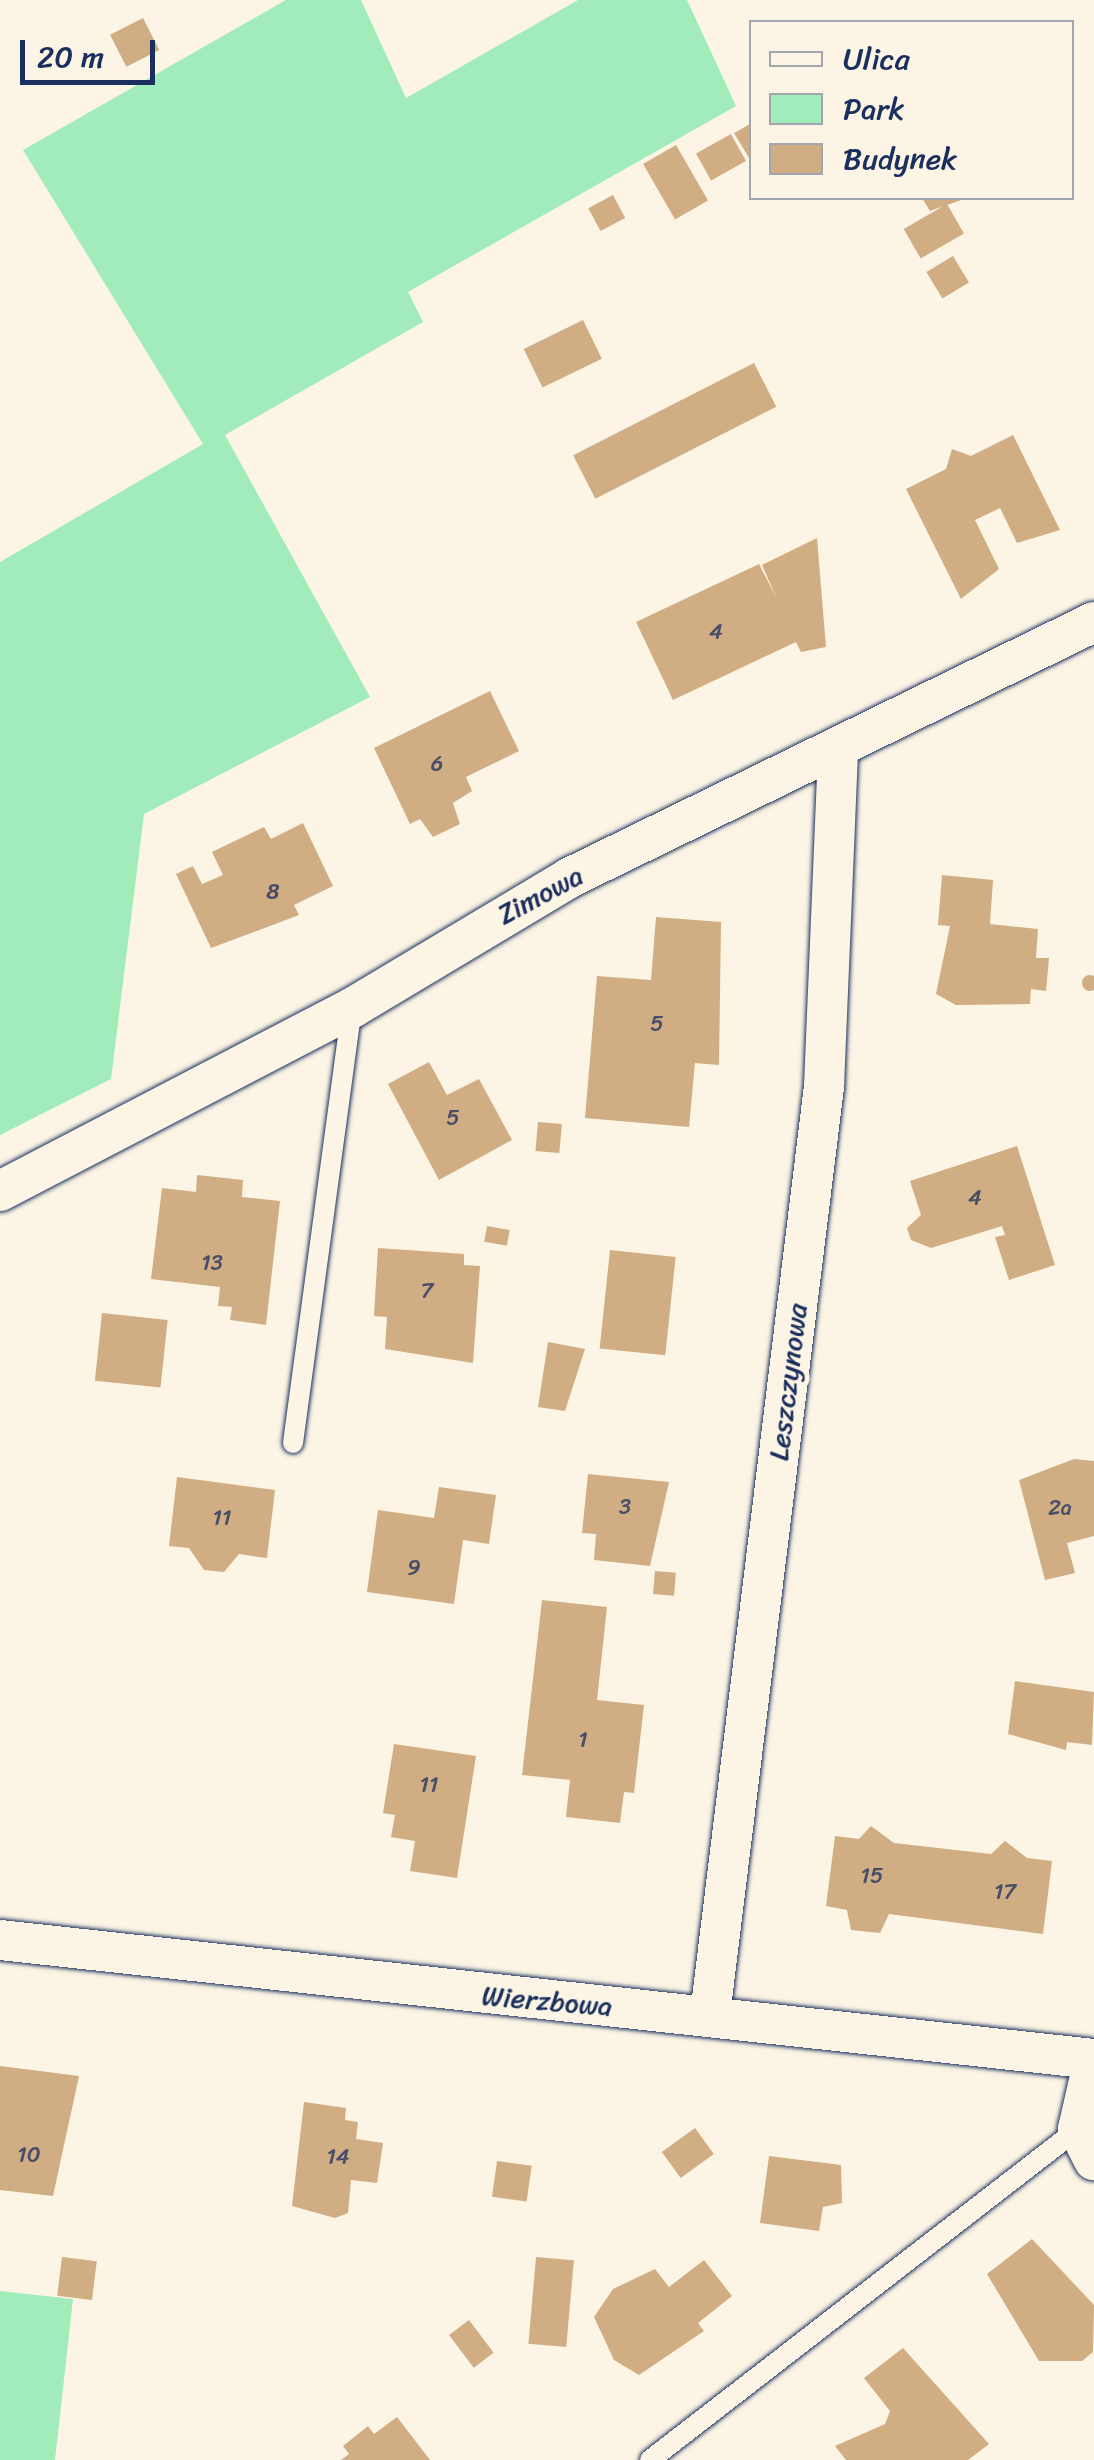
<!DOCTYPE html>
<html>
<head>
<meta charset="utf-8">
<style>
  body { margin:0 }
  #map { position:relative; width:1094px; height:2460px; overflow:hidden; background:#fcf5e5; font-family:Sriracha,sans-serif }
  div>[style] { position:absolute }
  .green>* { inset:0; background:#a2ecbc }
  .building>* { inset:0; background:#d0ad82; transform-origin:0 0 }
  .round { border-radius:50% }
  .roads { filter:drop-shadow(0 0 2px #1b2f5e) drop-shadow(0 0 2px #1b2f5e) }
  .service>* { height:20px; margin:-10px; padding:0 10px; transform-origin:10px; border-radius:10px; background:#fcf5e5 }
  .minor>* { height:40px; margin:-20px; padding:0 20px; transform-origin:20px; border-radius:20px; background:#fcf5e5 }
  span { translate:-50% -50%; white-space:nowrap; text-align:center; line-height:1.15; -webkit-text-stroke:10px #fcf5e5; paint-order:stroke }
  .number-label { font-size:22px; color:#484e67 }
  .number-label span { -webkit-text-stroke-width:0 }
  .street-label { font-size:28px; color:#1b2f5e }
  .legend { position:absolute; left:749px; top:20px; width:325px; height:180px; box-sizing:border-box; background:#fcf5e5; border:2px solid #a2a6af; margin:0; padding:12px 18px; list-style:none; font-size:30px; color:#1b2f5e }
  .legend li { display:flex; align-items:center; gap:20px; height:50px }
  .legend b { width:50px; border:2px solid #a2a6af }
  .scale { position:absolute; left:20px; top:40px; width:135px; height:45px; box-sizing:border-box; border:5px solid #1b2f5e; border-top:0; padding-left:12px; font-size:30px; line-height:35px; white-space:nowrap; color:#1b2f5e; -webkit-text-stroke:8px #fcf5e5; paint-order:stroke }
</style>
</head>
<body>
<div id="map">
  <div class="green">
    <div style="clip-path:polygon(286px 0,361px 0,406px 98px,578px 0,687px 0,736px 106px,408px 292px,423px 322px,225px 435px,370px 697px,144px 814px,111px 1079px,0 1135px,0 562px,203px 444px,23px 150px)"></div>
    <div style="clip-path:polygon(0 2291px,73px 2299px,55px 2460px,0 2460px)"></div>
  </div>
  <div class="building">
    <div style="left:143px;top:18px;width:36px;height:37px;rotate:63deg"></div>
    <div style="clip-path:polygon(752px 123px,752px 163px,734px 133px)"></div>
    <div style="left:731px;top:134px;width:31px;height:40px;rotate:61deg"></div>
    <div style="left:676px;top:145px;width:64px;height:38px;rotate:60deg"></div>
    <div style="left:613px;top:195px;width:26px;height:28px;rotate:62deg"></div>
    <div style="clip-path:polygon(922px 198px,967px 198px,930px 211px)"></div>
    <div style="left:947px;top:204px;width:34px;height:50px;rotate:60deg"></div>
    <div style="left:953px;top:256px;width:31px;height:31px;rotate:59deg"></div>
    <div style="left:583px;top:320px;width:43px;height:66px;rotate:64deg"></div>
    <div style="left:754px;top:363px;width:49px;height:203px;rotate:63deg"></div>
    <div style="clip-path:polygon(1013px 435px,1060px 530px,1017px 543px,1000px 508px,975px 520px,999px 569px,961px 599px,906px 489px,946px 469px,952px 449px,971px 456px)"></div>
    <div style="clip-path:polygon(817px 538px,826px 647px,801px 652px,796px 642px,673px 700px,636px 622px,759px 564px,777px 599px,762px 565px)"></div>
    <div style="clip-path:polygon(490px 691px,519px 751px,466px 777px,472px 791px,453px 803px,460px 824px,433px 837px,420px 819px,410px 824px,374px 748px)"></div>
    <div style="clip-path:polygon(303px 823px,333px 886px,294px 905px,299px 915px,211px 948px,176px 874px,193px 866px,202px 884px,223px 875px,212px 852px,264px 827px,271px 839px)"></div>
    <div style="clip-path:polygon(942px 875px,993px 880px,990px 924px,1038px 929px,1036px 958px,1049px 958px,1046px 991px,1031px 989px,1030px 1004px,956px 1005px,936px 994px,950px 926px,938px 925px)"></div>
    <div style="clip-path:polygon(656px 917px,721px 922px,719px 1065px,695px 1063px,689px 1127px,585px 1118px,597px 976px,651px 980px)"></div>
    <div class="round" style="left:1082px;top:975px;width:16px;height:16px"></div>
    <div style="clip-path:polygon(429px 1062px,447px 1095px,479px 1079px,512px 1140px,439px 1180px,388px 1084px)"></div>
    <div style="left:538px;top:1122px;width:24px;height:29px;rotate:5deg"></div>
    <div style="clip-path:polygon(1017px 1146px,1055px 1265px,1009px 1280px,995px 1237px,1005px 1235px,1002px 1226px,931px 1248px,911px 1240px,907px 1228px,921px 1215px,910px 1181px)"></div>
    <div style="clip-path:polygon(197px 1175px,243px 1180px,242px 1197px,280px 1201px,266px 1325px,230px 1320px,232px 1307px,218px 1306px,220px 1287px,151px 1279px,162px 1188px,196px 1192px)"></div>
    <div style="left:487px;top:1226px;width:23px;height:16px;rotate:10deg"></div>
    <div style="clip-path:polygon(378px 1248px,464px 1254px,464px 1265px,480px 1266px,473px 1363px,385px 1349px,387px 1317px,374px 1316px)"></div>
    <div style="left:610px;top:1250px;width:66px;height:99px;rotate:6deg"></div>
    <div style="left:102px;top:1313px;width:66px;height:68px;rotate:6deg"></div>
    <div style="clip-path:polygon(548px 1342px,585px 1349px,565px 1411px,538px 1407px)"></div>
    <div style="clip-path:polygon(1074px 1459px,1094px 1461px,1094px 1536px,1067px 1543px,1075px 1573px,1045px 1580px,1019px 1480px)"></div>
    <div style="clip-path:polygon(588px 1474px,669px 1482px,650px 1566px,594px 1560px,596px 1534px,582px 1533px)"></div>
    <div style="clip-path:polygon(177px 1477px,275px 1490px,267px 1558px,239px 1554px,224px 1572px,204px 1570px,189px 1548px,169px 1546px)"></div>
    <div style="clip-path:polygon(439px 1487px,496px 1495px,489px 1544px,463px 1540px,454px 1604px,367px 1592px,378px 1510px,434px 1518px)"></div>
    <div style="left:655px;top:1571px;width:21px;height:23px;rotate:5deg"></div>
    <div style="clip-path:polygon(542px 1600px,607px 1607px,597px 1700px,644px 1705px,634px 1793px,624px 1792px,620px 1823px,566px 1817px,570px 1780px,522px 1775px)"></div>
    <div style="clip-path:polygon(1015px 1681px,1094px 1692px,1092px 1745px,1067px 1742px,1066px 1750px,1008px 1734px)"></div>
    <div style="clip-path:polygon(394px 1744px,476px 1756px,457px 1878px,410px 1871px,415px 1841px,391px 1837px,395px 1815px,383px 1813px)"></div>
    <div style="clip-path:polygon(871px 1826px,894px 1843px,991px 1854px,1005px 1841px,1027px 1858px,1052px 1861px,1043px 1934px,889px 1914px,880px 1933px,851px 1930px,847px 1910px,826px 1906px,835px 1836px,859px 1839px)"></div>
    <div style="clip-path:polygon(0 2066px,79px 2076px,53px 2196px,0 2190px)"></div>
    <div style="clip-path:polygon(304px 2102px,346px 2108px,345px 2120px,358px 2122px,356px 2139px,383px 2143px,377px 2183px,351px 2180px,348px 2213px,335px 2218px,292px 2206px)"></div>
    <div style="left:695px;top:2128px;width:32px;height:41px;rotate:54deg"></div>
    <div style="clip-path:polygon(769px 2156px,841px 2165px,842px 2203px,823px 2207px,819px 2231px,760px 2223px)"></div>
    <div style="left:497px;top:2161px;width:35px;height:36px;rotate:8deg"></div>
    <div style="clip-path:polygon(1032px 2239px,1094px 2305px,1093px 2352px,1082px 2361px,1039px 2361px,987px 2274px)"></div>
    <div style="left:62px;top:2257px;width:35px;height:39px;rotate:7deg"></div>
    <div style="left:536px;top:2257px;width:38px;height:87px;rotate:5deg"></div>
    <div style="clip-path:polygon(704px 2260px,732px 2296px,698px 2323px,704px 2331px,639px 2375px,614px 2360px,594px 2317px,613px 2289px,655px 2269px,669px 2287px)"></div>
    <div style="left:469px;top:2320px;width:41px;height:25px;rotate:53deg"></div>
    <div style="clip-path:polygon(903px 2348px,989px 2444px,968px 2460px,846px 2460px,835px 2446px,885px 2424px,890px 2411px,864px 2378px)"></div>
    <div style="clip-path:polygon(397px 2417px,430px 2460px,341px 2460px,349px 2454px,343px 2446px,368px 2426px,374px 2434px)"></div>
  </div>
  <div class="roads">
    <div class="service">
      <div style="left:293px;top:1443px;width:438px;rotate:-82.3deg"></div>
      <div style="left:650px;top:2460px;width:541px;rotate:-37.72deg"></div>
    </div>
    <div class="minor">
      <div style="left:0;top:1191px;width:397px;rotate:-27.5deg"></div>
      <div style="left:352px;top:1008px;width:253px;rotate:-30.9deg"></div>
      <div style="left:569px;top:878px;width:584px;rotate:-25.99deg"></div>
      <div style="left:0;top:1940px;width:1100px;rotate:6.21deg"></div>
      <div style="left:710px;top:2015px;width:936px;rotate:-83deg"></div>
      <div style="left:824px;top:1086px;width:339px;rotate:-87.6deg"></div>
      <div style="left:1094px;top:2059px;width:72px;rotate:102.9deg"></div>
      <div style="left:1078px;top:2129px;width:35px;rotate:63deg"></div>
    </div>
  </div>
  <div class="number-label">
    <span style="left:716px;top:632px">4</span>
    <span style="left:437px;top:764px">6</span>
    <span style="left:273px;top:892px">8</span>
    <span style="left:657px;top:1024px">5</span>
    <span style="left:453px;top:1118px">5</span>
    <span style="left:975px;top:1198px">4</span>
    <span style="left:212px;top:1263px">13</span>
    <span style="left:427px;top:1291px">7</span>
    <span style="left:625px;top:1507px">3</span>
    <span style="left:1060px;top:1508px">2a</span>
    <span style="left:222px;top:1518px">11</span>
    <span style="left:414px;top:1568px">9</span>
    <span style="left:583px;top:1740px">1</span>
    <span style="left:429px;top:1785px">11</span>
    <span style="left:872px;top:1876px">15</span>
    <span style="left:1005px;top:1892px">17</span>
    <span style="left:29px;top:2155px">10</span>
    <span style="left:338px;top:2157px">14</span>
  </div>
  <div class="street-label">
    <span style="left:540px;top:895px;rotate:-28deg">Zimowa</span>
    <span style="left:788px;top:1382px;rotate:-83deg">Leszczynowa</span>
    <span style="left:547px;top:2001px;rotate:5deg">Wierzbowa</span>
  </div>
  <ul class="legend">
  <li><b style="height:12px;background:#fcf5e5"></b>Ulica</li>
  <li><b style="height:28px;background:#a2ecbc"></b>Park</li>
  <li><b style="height:28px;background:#d0ad82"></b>Budynek</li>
  </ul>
  <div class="scale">20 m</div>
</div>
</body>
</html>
